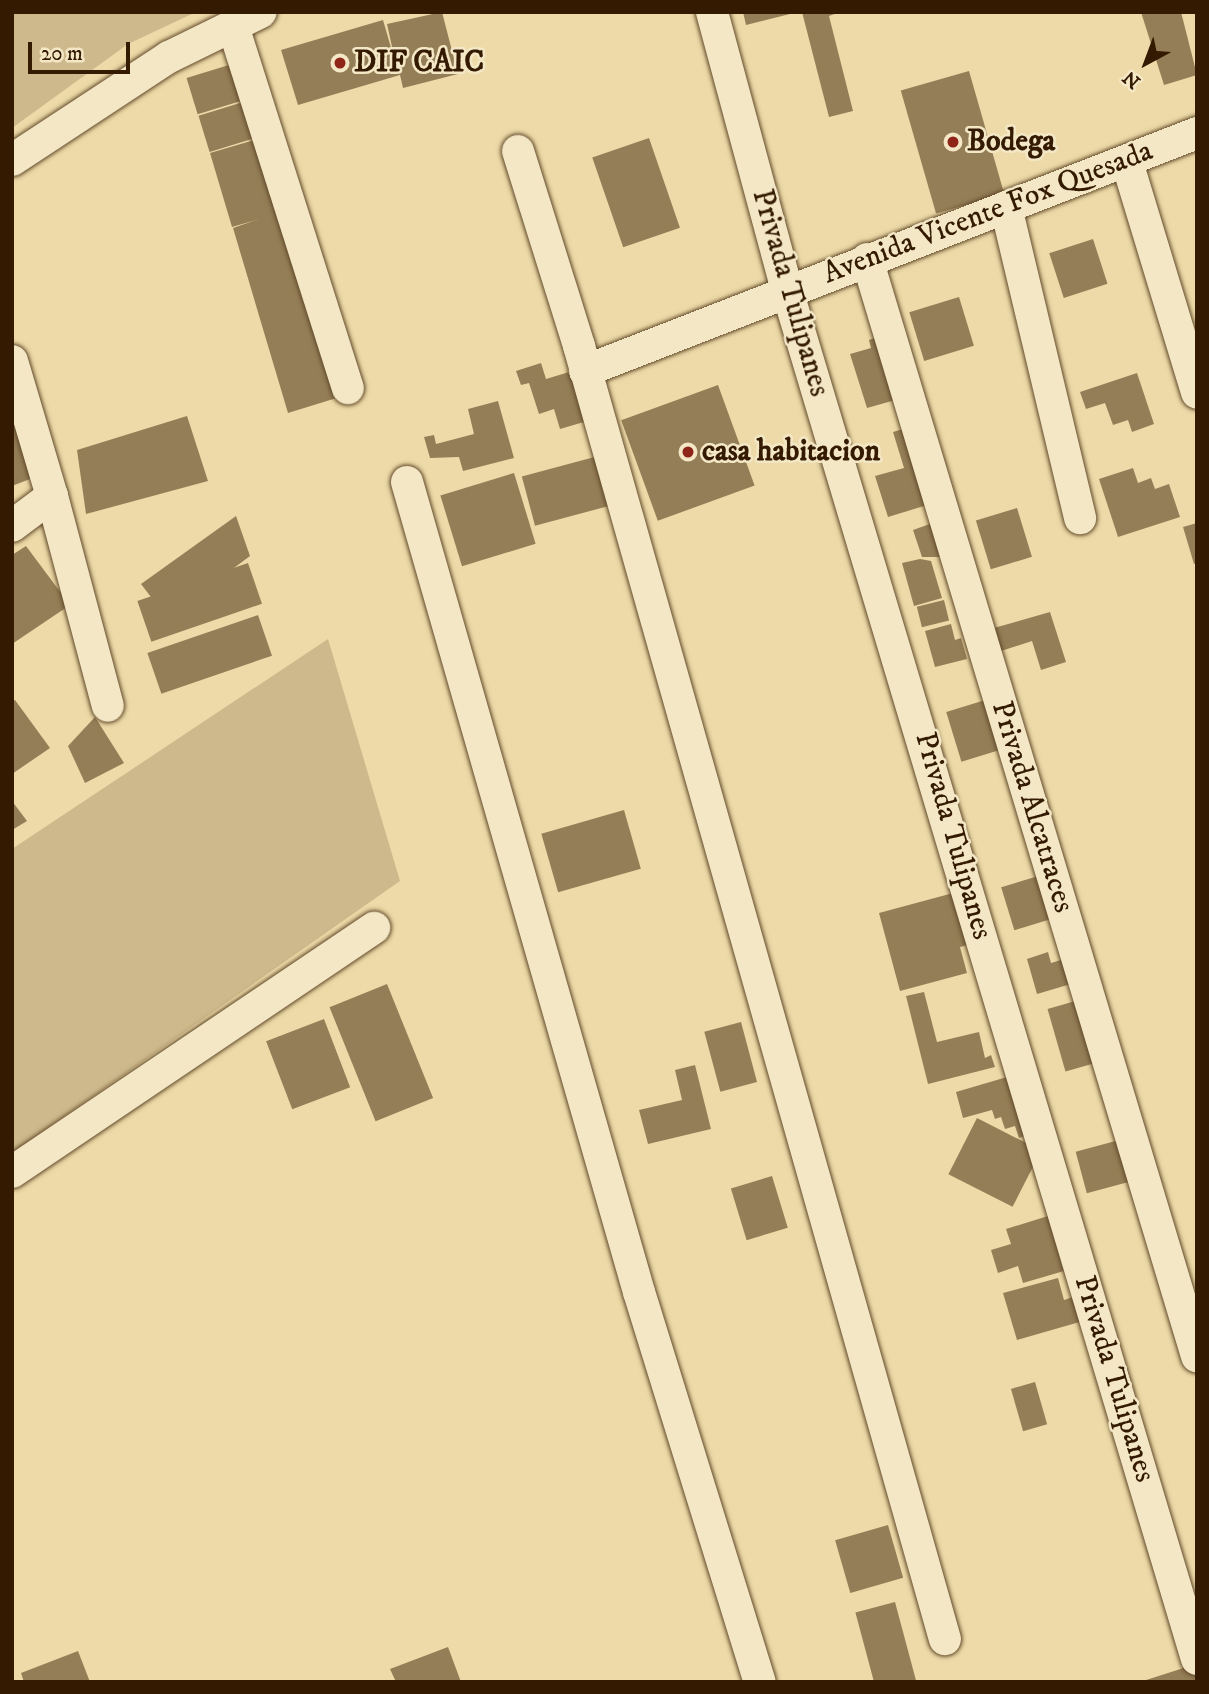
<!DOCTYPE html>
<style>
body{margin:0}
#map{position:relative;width:1209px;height:1694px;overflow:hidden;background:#eddaa8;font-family:"IM FELL DW Pica",serif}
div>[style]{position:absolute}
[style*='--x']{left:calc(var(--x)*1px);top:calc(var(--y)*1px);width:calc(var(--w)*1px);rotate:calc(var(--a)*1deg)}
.green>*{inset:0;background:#cdb98b}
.building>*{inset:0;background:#947e57;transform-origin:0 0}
.roads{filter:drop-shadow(0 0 2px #624a2a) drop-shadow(0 0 2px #624a2a)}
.minor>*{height:32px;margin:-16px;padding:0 16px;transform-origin:16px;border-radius:16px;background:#f3e7c6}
.dots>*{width:19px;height:19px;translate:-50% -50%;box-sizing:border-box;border:4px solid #f3e7c6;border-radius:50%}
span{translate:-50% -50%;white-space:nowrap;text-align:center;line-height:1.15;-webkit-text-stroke:5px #f3e7c6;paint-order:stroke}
.poi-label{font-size:30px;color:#331a00;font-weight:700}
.left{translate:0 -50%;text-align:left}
.street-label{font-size:30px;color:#331a00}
.frame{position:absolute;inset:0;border:14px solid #331a00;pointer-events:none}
.north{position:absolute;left:1111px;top:28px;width:70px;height:70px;-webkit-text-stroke:5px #f3e7c6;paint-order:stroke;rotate:221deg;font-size:19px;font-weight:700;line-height:28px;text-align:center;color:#331a00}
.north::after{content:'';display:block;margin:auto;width:24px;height:32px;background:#331a00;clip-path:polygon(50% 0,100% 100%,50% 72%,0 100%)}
.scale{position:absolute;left:28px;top:42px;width:102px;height:32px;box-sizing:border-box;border:4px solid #331a00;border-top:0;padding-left:9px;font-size:21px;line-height:24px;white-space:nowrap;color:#331a00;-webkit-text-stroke:5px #f3e7c6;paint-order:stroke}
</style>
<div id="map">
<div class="green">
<div style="clip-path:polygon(12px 12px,196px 12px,128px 44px,12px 128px)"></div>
<div style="clip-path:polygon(328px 639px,400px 881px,12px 1153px,12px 849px)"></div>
</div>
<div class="building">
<div style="clip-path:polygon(442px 12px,458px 74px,403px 88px,400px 75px,298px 105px,281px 50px,383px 20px,396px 65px,387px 24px)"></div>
<div style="clip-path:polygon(743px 12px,794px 12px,794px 13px,746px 25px)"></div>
<div style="clip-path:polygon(802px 12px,840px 12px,829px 16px,853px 111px,829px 117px)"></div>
<div style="clip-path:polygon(1141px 12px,1181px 12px,1197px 75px,1164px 85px)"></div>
<div style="left:242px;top:61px;width:38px;height:58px;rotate:73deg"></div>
<div style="left:969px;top:71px;width:128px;height:71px;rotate:74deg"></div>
<div style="left:253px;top:99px;width:38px;height:57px;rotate:73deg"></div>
<div style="clip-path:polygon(265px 137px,343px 396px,288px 413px,233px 228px,259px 219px,232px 227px,210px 153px)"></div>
<div style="left:649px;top:138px;width:95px;height:60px;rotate:71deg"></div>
<div style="left:1093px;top:239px;width:47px;height:46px;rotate:72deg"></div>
<div style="left:959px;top:297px;width:51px;height:52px;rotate:73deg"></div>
<div style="clip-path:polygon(887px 334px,906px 397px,867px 408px,850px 354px,871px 348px,869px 340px)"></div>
<div style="clip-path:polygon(541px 363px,546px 379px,579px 369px,594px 419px,560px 429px,554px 409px,539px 414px,529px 383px,521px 385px,516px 371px)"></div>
<div style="clip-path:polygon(1137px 373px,1154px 424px,1132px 432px,1128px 420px,1113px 425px,1105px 403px,1086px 409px,1080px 392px)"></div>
<div style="left:718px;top:385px;width:107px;height:103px;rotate:70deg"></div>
<div style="clip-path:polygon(498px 401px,514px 458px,463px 471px,459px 457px,430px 458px,424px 437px,434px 435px,436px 444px,474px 434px,468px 409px)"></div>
<div style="clip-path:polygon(12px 402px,35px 477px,12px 486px)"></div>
<div style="clip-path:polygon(187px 416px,208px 481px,86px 514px,77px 450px)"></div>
<div style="clip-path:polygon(913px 426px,937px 502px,888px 517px,875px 476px,904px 468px,893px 432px)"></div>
<div style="left:602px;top:455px;width:51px;height:83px;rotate:75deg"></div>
<div style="clip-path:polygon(1133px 468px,1138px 483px,1151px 478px,1155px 489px,1169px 484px,1180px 517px,1118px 537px,1099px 479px)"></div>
<div style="left:514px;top:473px;width:74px;height:77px;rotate:73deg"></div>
<div style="left:1017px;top:508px;width:51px;height:43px;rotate:73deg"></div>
<div style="clip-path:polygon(236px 516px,250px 556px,167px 618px,141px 584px)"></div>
<div style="clip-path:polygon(941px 520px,953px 557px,922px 557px,913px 530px)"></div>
<div style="clip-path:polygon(1197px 523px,1197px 563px,1194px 564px,1183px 527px)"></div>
<div style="clip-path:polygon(26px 546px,70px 605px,12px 644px,12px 555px)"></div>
<div style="clip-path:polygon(920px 559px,931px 561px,942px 598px,914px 606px,902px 563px)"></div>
<div style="left:248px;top:563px;width:43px;height:117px;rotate:71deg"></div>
<div style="left:944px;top:600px;width:21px;height:28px;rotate:76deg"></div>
<div style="clip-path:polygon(1050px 612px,1066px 662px,1041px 670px,1032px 641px,1001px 651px,994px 628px)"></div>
<div style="left:258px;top:615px;width:43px;height:117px;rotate:71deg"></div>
<div style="clip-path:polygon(951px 624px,955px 640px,961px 638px,967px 659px,935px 667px,925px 631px)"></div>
<div style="left:995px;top:697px;width:52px;height:51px;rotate:73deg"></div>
<div style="clip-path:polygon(15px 700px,50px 748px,12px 774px,12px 702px)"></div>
<div style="clip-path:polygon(95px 717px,124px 763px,85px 783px,68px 746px)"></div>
<div style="clip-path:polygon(12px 801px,27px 821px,12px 830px)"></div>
<div style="left:624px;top:810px;width:61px;height:86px;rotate:74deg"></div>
<div style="left:1048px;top:873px;width:45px;height:49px;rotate:73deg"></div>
<div style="clip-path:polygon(968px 889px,983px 941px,960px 947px,967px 973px,900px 991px,879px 913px)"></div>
<div style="clip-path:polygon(1048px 952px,1051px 963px,1074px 956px,1081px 981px,1037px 994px,1027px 959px)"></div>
<div style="left:387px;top:984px;width:123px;height:62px;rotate:68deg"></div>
<div style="clip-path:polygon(924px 992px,937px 1042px,979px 1032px,985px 1058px,991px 1055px,995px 1067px,928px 1084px,906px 996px)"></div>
<div style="left:1086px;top:998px;width:65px;height:40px;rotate:74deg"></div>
<div style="left:324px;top:1019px;width:73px;height:62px;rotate:69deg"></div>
<div style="left:741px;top:1022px;width:62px;height:38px;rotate:75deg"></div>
<div style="clip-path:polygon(695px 1065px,711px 1129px,648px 1144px,639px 1110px,682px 1100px,675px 1070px)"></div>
<div style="clip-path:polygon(1007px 1077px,1034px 1133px,1019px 1138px,1015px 1126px,1005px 1129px,1001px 1117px,995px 1119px,992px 1110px,963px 1118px,956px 1092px)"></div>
<div style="left:977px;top:1118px;width:72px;height:63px;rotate:27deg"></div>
<div style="left:1123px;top:1139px;width:43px;height:49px;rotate:75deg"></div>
<div style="left:772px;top:1176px;width:54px;height:43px;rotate:73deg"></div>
<div style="clip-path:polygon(1048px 1216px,1064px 1271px,1023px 1283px,1018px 1266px,998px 1273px,991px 1250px,1011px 1244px,1006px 1229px)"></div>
<div style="clip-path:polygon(1058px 1278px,1064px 1300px,1076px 1296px,1083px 1321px,1017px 1340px,1003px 1293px)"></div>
<div style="left:1035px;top:1382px;width:44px;height:25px;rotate:74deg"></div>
<div style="left:888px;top:1525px;width:55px;height:55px;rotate:74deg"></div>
<div style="left:895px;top:1602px;width:82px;height:41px;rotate:75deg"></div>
<div style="clip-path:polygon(448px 1647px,461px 1682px,396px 1682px,390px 1669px)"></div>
<div style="clip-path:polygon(78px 1651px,90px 1682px,24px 1682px,21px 1673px)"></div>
<div style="clip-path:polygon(1193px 1665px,1197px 1682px,1143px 1682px,1143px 1681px)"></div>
</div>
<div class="roads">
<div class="minor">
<div style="--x:712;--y:12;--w:288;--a:74.9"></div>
<div style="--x:787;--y:290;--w:1429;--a:73.33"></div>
<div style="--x:233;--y:26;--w:380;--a:72.4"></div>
<div style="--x:518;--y:151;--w:204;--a:72.6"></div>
<div style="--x:579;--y:346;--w:1344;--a:74.2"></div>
<div style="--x:12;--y:160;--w:188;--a:-33.3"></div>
<div style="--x:169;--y:57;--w:102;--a:-26.1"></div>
<div style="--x:1127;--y:162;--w:241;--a:73.1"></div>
<div style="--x:1006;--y:207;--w:320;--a:76.6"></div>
<div style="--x:867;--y:259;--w:1146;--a:73.26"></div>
<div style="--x:12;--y:361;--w:141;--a:73.5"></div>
<div style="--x:585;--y:371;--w:657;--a:-21.25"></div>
<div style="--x:407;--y:482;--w:843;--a:74.02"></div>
<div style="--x:639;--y:1292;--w:408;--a:72.8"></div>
<div style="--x:12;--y:526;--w:50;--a:-36.9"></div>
<div style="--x:52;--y:496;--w:217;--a:75.1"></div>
<div style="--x:12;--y:1172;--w:437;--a:-34"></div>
</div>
</div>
<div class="dots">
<div style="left:340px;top:63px;background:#8f2418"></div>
<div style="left:953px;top:142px;background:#8f2418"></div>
<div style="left:688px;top:452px;background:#8f2418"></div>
</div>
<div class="poi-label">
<span class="left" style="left:354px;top:63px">DIF CAIC</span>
<span class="left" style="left:967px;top:142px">Bodega</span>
<span class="left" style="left:702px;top:452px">casa habitacion</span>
</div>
<div class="street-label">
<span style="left:988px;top:213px;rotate:-21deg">Avenida Vicente Fox Quesada</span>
<span style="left:790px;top:293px;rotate:74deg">Privada Tulipanes</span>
<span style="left:1032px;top:807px;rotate:73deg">Privada Alcatraces</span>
<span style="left:953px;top:836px;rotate:74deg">Privada Tulipanes</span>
<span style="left:1114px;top:1379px;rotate:73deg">Privada Tulipanes</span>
</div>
<div class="frame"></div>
<div class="north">N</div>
<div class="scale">20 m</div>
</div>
